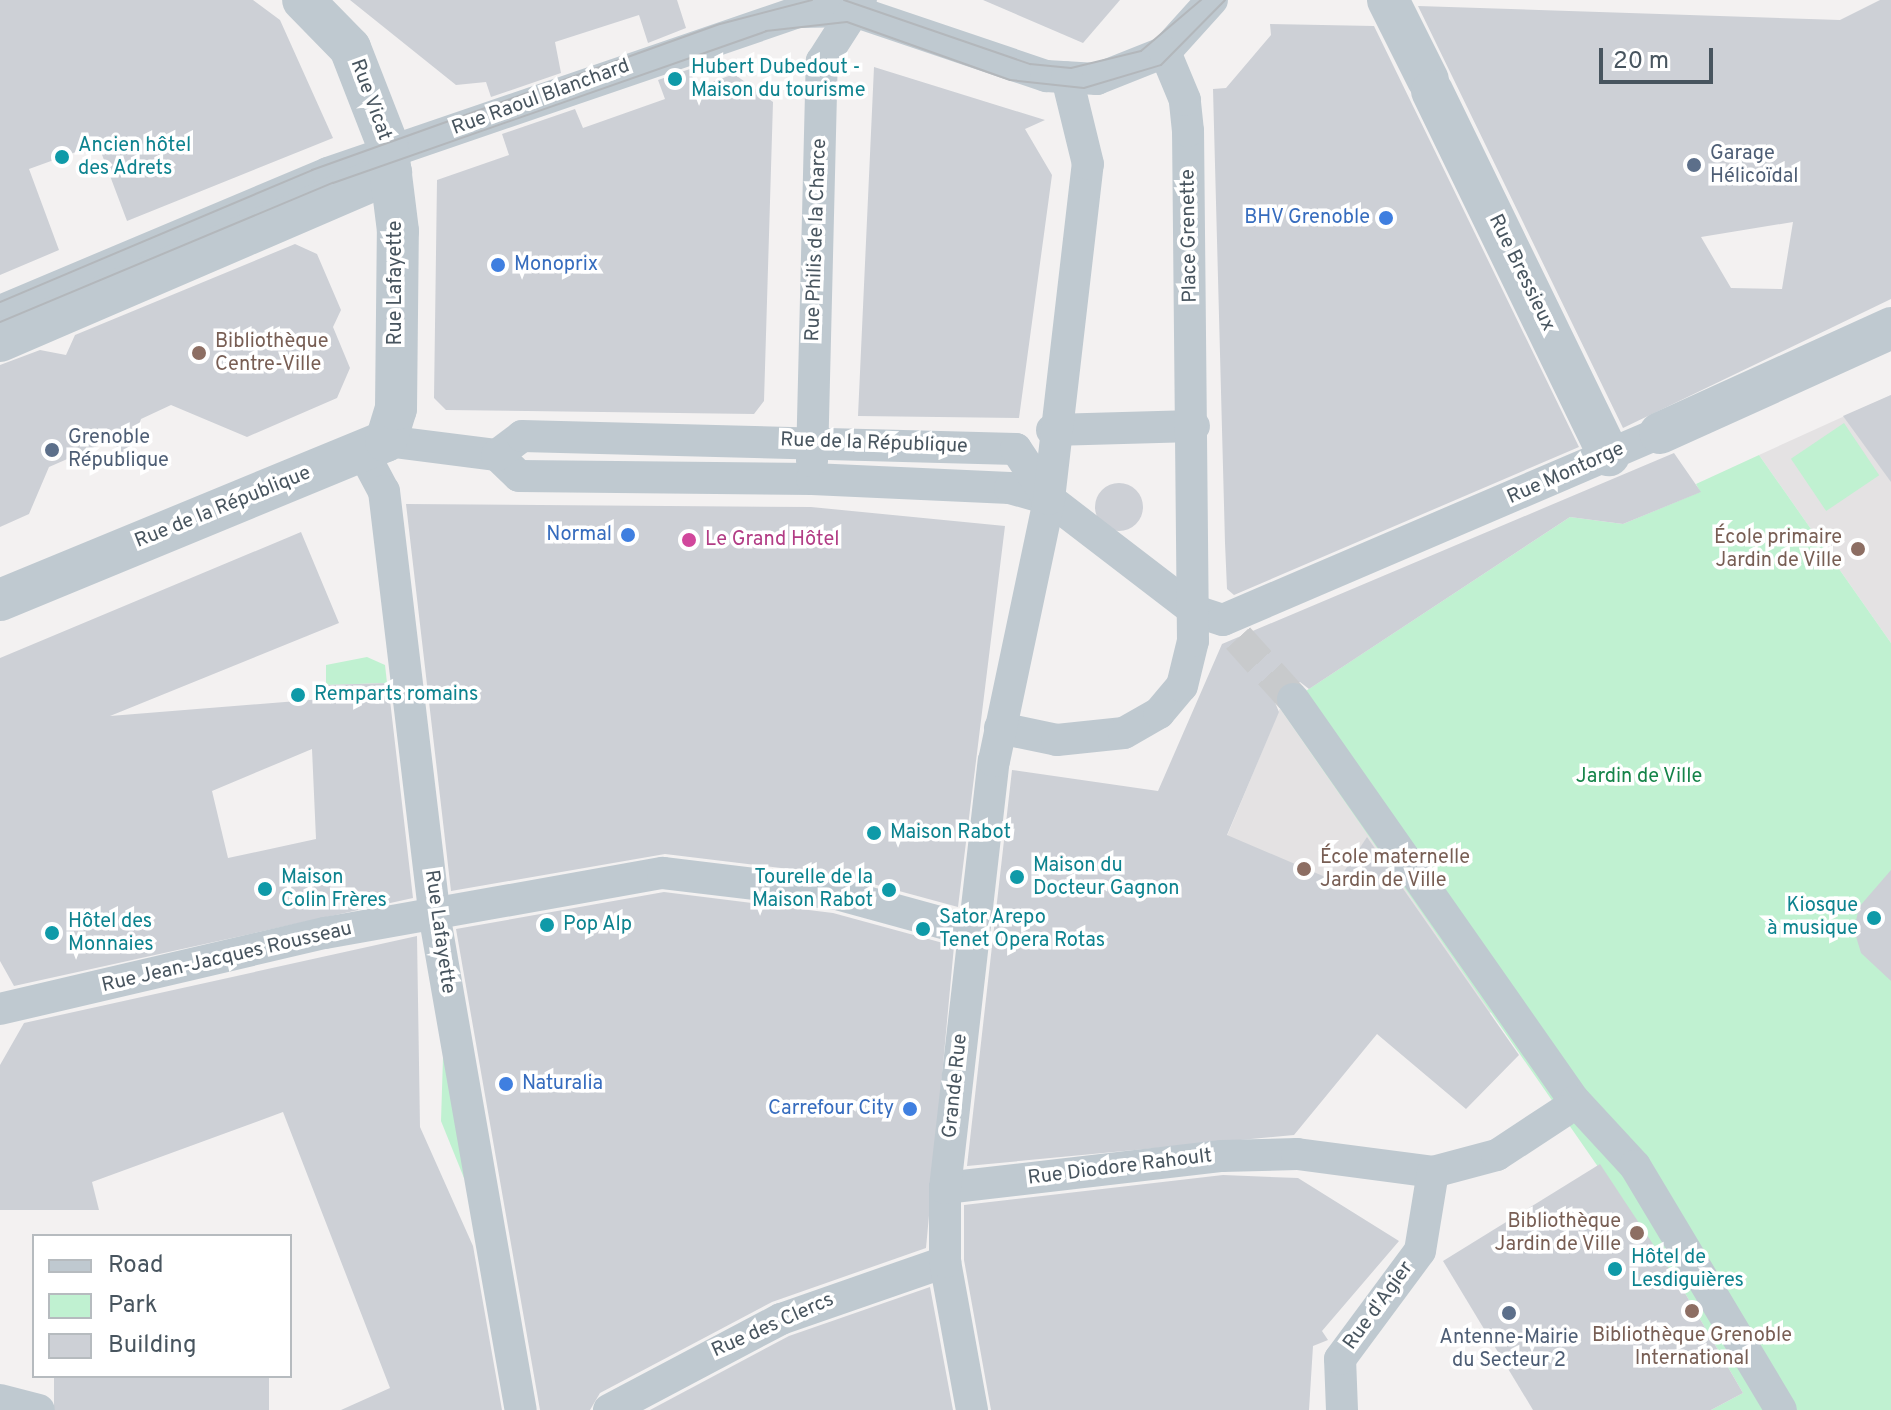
<!DOCTYPE html>
<meta charset="utf-8">
<style>
body{margin:0}
#map{position:relative;width:1891px;height:1410px;overflow:hidden;background:#f3f1f1;font-family:Overpass,sans-serif}
div>[style]{position:absolute}
[style*='--x']{left:calc(var(--x)*1px);top:calc(var(--y)*1px);width:calc(var(--w)*1px);rotate:calc(var(--a)*1deg)}
.education>*{inset:0;background:#e4e2e3}
.green>*{inset:0;background:#c0f1d1;transform-origin:0 0}
.building>*{inset:0;background:#cdd0d6;transform-origin:0 0}
.round{border-radius:50%}
.pedestrian-tunnel>*{height:32px;margin-top:-16px;transform-origin:0;background:repeating-linear-gradient(90deg,#c8cacc 0 32px,transparent 0 48px)}
.pedestrian>*{height:32px;margin:-16px;padding:0 16px;transform-origin:16px;border-radius:16px;background:#bfc9d0}
.minor>*{height:42px;margin:-21px;padding:0 21px;transform-origin:21px;border-radius:21px;background:#bfc9d0}
.tram>*{height:2px;margin:-1px;padding:0 1px;transform-origin:1px;border-radius:1px;background:#b3b7bb}
.dots>*{width:22px;height:22px;translate:-50% -50%;box-sizing:border-box;border:4px solid #fff;border-radius:50%}
span{translate:-50% -50%;white-space:nowrap;text-align:center;line-height:1.15;-webkit-text-stroke:7px #fff;paint-order:stroke}
.culture-label{font-size:20px;color:#0d838f}
.left{translate:0 -50%;text-align:left}
.right{translate:-100% -50%;text-align:right}
.street-label{font-size:20px;color:#48555f}
.service-label{font-size:20px;color:#4e5e75}
.shop-label{font-size:20px;color:#366cbe}
.education-label{font-size:20px;color:#785e54}
.hotel-label{font-size:20px;color:#b23c85}
.park-label{font-size:20px;color:#158449}
.legend{position:absolute;left:32px;top:1234px;width:260px;height:144px;box-sizing:border-box;background:#fff;border:2px solid #b6bbbf;margin:0;padding:10px 14px;list-style:none;font-size:24px;color:#48555f}
.legend li{display:flex;align-items:center;gap:16px;height:40px}
.legend b{width:40px;border:2px solid #b6bbbf}
.scale{position:absolute;left:1599px;top:48px;width:114px;height:36px;box-sizing:border-box;border:4px solid #48555f;border-top:0;padding-left:10px;font-size:24px;line-height:28px;white-space:nowrap;color:#48555f;-webkit-text-stroke:6px #fff;paint-order:stroke}
</style>
<div id="map">
<div class="education">
<div style="clip-path:polygon(1891px 395px,1891px 643px,1759px 455px)"></div>
<div style="clip-path:polygon(1280px 708px,1493px 1010px,1479px 1024px,1215px 865px)"></div>
</div>
<div class="green">
<div style="left:1844px;top:423px;width:63px;height:64px;rotate:56deg"></div>
<div style="clip-path:polygon(1759px 455px,1891px 643px,1891px 1410px,1711px 1410px,1743px 1393px,1682px 1288px,1280px 708px,1570px 517px,1623px 524px,1700px 492px,1696px 484px)"></div>
<div style="clip-path:polygon(367px 657px,385px 665px,387px 683px,326px 685px,326px 665px)"></div>
<div style="clip-path:polygon(444px 1025px,473px 1180px,464px 1178px,441px 1121px)"></div>
</div>
<div class="building">
<div style="clip-path:polygon(0 0,253px 0,280px 20px,333px 138px,127px 221px,98px 144px,29px 169px,59px 250px,0 275px)"></div>
<div style="clip-path:polygon(350px 0,677px 0,686px 28px,648px 43px,639px 15px,555px 42px,561px 73px,491px 97px,486px 82px,456px 85px)"></div>
<div style="clip-path:polygon(983px 0,1120px 0,1083px 43px)"></div>
<div style="clip-path:polygon(evenodd,1880px 0,1891px 0,1891px 299px,1623px 428px,1418px 6px,1840px 20px,1880px 0,1793px 222px,1782px 289px,1731px 288px,1701px 237px,1793px 222px)"></div>
<div style="clip-path:polygon(1270px 24px,1374px 26px,1579px 447px,1234px 595px,1227px 589px,1225px 543px,1213px 89px,1226px 88px,1271px 35px)"></div>
<div style="clip-path:polygon(874px 67px,1045px 120px,1025px 129px,1052px 175px,1019px 418px,858px 416px)"></div>
<div style="clip-path:polygon(690px 69px,696px 88px,734px 74px,773px 102px,764px 401px,754px 414px,446px 410px,434px 398px,437px 180px,509px 155px,502px 134px,575px 109px,583px 128px,665px 99px,658px 80px)"></div>
<div style="clip-path:polygon(295px 244px,317px 254px,341px 310px,333px 327px,350px 368px,337px 398px,247px 437px,171px 405px,141px 419px,125px 465px,113px 439px,49px 467px,29px 514px,0 527px,0 365px,40px 350px,66px 355px,75px 335px)"></div>
<div style="clip-path:polygon(1891px 395px,1891px 482px,1843px 416px)"></div>
<div style="clip-path:polygon(1674px 453px,1701px 492px,1623px 524px,1570px 517px,1309px 689px,1300px 682px,1282px 684px,1274px 700px,1279px 712px,1227px 835px,1337px 882px,1367px 837px,1519px 1055px,1466px 1109px,1377px 1034px,1294px 1135px,967px 1166px,1012px 770px,1158px 791px,1222px 644px)"></div>
<div class="round" style="left:1095px;top:483px;width:48px;height:48px"></div>
<div style="clip-path:polygon(406px 504px,811px 507px,1005px 526px,958px 907px,840px 875px,665px 854px,451px 891px)"></div>
<div style="clip-path:polygon(evenodd,301px 532px,339px 623px,110px 716px,322px 699px,326px 685px,388px 683px,413px 898px,14px 986px,0 961px,0 658px,301px 532px,312px 749px,316px 839px,228px 858px,212px 791px,312px 749px)"></div>
<div style="clip-path:polygon(1891px 870px,1891px 981px,1861px 953px,1854px 930px,1859px 907px)"></div>
<div style="clip-path:polygon(664px 892px,833px 913px,954px 946px,926px 1248px,772px 1302px,600px 1393px,590px 1410px,540px 1410px,456px 929px)"></div>
<div style="clip-path:polygon(417px 936px,420px 1127px,473px 1246px,502px 1410px,341px 1410px,390px 1388px,283px 1112px,92px 1182px,99px 1210px,0 1210px,0 1065px,24px 1023px)"></div>
<div style="clip-path:polygon(1600px 1164px,1682px 1288px,1743px 1393px,1711px 1410px,1533px 1410px,1443px 1261px)"></div>
<div style="clip-path:polygon(1223px 1175px,1298px 1178px,1399px 1241px,1322px 1331px,1328px 1340px,1313px 1346px,1309px 1410px,991px 1410px,964px 1260px,964px 1205px)"></div>
<div style="clip-path:polygon(930px 1287px,953px 1410px,650px 1410px,789px 1336px)"></div>
<div style="left:54px;top:1376px;width:215px;height:38px"></div>
</div>
<div class="pedestrian-tunnel">
<div style="--x:1238;--y:638;--w:82;--a:48"></div>
</div>
<div class="pedestrian">
<div style="--x:0;--y:311;--w:356;--a:-22.8"></div>
<div style="--x:328;--y:173;--w:498;--a:-18.9"></div>
<div style="--x:799;--y:12;--w:55;--a:-1"></div>
<div style="--x:854;--y:11;--w:203;--a:18.7"></div>
<div style="--x:1046;--y:76;--w:51;--a:3.4"></div>
<div style="--x:1097;--y:79;--w:73;--a:-21.7"></div>
<div style="--x:1165;--y:52;--w:70;--a:-47.9"></div>
<div style="--x:1052;--y:430;--w:142;--a:-1.6"></div>
<div style="--x:386;--y:441;--w:112;--a:7.2"></div>
<div style="--x:497;--y:455;--w:30;--a:44"></div>
<div style="--x:519;--y:476;--w:293;--a:0.6"></div>
<div style="--x:812;--y:479;--w:198;--a:2.6"></div>
<div style="--x:1010;--y:488;--w:41;--a:15.8"></div>
<div style="--x:497;--y:455;--w:31;--a:-37"></div>
<div style="--x:522;--y:436;--w:494;--a:1.5"></div>
<div style="--x:1016;--y:449;--w:60;--a:56.6"></div>
<div style="--x:1049;--y:499;--w:184;--a:37.5"></div>
<div style="--x:1195;--y:611;--w:29;--a:18"></div>
<div style="--x:1223;--y:620;--w:475;--a:-23.2"></div>
<div style="--x:365;--y:456;--w:40;--a:62"></div>
<div style="--x:384;--y:491;--w:431;--a:83.2"></div>
<div style="--x:435;--y:919;--w:498;--a:80.1"></div>
<div style="--x:812;--y:461;--w:400;--a:-88.6"></div>
<div style="--x:822;--y:61;--w:72;--a:-57.4"></div>
<div style="--x:1293;--y:699;--w:491;--a:55"></div>
<div style="--x:1575;--y:1101;--w:88;--a:47.3"></div>
<div style="--x:1635;--y:1166;--w:284;--a:59.1"></div>
<div style="--x:1000;--y:728;--w:58;--a:11.9"></div>
<div style="--x:1057;--y:740;--w:67;--a:-6"></div>
<div style="--x:1124;--y:733;--w:40;--a:-29.7"></div>
<div style="--x:1159;--y:713;--w:35;--a:-50"></div>
<div style="--x:1182;--y:686;--w:46;--a:-76.3"></div>
<div style="--x:1193;--y:641;--w:510;--a:-90.56"></div>
<div style="--x:1188;--y:131;--w:31;--a:-96"></div>
<div style="--x:1185;--y:100;--w:52;--a:-112.6"></div>
<div style="--x:0;--y:1009;--w:334;--a:-13.2"></div>
<div style="--x:325;--y:933;--w:343;--a:-10.1"></div>
<div style="--x:663;--y:873;--w:175;--a:6.9"></div>
<div style="--x:837;--y:894;--w:140;--a:15.3"></div>
<div style="--x:945;--y:1188;--w:279;--a:-6.6"></div>
<div style="--x:1222;--y:1156;--w:75;--a:-1.5"></div>
<div style="--x:1297;--y:1154;--w:137;--a:7.5"></div>
<div style="--x:1433;--y:1172;--w:66;--a:-14.9"></div>
<div style="--x:1497;--y:1155;--w:80;--a:-33.3"></div>
<div style="--x:0;--y:1400;--w:40;--a:14.4"></div>
<div style="--x:609;--y:1410;--w:195;--a:-27.9"></div>
<div style="--x:781;--y:1319;--w:174;--a:-19.2"></div>
<div style="--x:972;--y:1410;--w:150;--a:-100.3"></div>
<div style="--x:945;--y:1262;--w:74;--a:-90"></div>
<div style="--x:945;--y:1188;--w:430;--a:-83.5"></div>
<div style="--x:994;--y:761;--w:268;--a:-78.1"></div>
<div style="--x:1049;--y:499;--w:337;--a:-83.4"></div>
<div style="--x:1088;--y:164;--w:89;--a:-103.7"></div>
<div style="--x:1342;--y:1410;--w:51;--a:-92.2"></div>
<div style="--x:1340;--y:1359;--w:134;--a:-53.5"></div>
<div style="--x:1420;--y:1251;--w:80;--a:-80.7"></div>
</div>
<div class="minor">
<div style="--x:1388;--y:0;--w:89;--a:63.4"></div>
<div style="--x:1432;--y:91;--w:405;--a:64.1"></div>
<div style="--x:0;--y:341;--w:426;--a:-23.3"></div>
<div style="--x:1660;--y:433;--w:254;--a:-24.4"></div>
<div style="--x:0;--y:600;--w:417;--a:-22.4"></div>
<div style="--x:386;--y:441;--w:34;--a:-73"></div>
<div style="--x:396;--y:409;--w:178;--a:-89.4"></div>
<div style="--x:398;--y:231;--w:89;--a:-97.1"></div>
<div style="--x:387;--y:143;--w:102;--a:-111.3"></div>
<div style="--x:350;--y:48;--w:67;--a:-134.4"></div>
</div>
<div class="tram">
<div style="--x:844;--y:0;--w:197;--a:19"></div>
<div style="--x:1030;--y:64;--w:41;--a:5.6"></div>
<div style="--x:1071;--y:68;--w:72;--a:-13.7"></div>
<div style="--x:1141;--y:51;--w:79;--a:-40.4"></div>
<div style="--x:0;--y:302;--w:339;--a:-22.9"></div>
<div style="--x:312;--y:170;--w:433;--a:-19.7"></div>
<div style="--x:720;--y:24;--w:95;--a:-14.6"></div>
<div style="--x:0;--y:322;--w:361;--a:-22.7"></div>
<div style="--x:333;--y:183;--w:459;--a:-19.3"></div>
<div style="--x:766;--y:31;--w:81;--a:-6.3"></div>
<div style="--x:847;--y:22;--w:173;--a:19.6"></div>
<div style="--x:1010;--y:80;--w:74;--a:6.2"></div>
<div style="--x:1084;--y:88;--w:80;--a:-16.6"></div>
<div style="--x:1161;--y:65;--w:91;--a:-45.4"></div>
</div>
<div class="dots">
<div style="left:675px;top:79px;background:#0f9aa8"></div>
<div style="left:62px;top:157px;background:#0f9aa8"></div>
<div style="left:1694px;top:165px;background:#5c6f8a"></div>
<div style="left:1386px;top:218px;background:#3f7fe0"></div>
<div style="left:498px;top:265px;background:#3f7fe0"></div>
<div style="left:199px;top:353px;background:#8d6e63"></div>
<div style="left:52px;top:450px;background:#5c6f8a"></div>
<div style="left:628px;top:535px;background:#3f7fe0"></div>
<div style="left:689px;top:540px;background:#d1479c"></div>
<div style="left:1858px;top:549px;background:#8d6e63"></div>
<div style="left:298px;top:695px;background:#0f9aa8"></div>
<div style="left:874px;top:833px;background:#0f9aa8"></div>
<div style="left:1304px;top:869px;background:#8d6e63"></div>
<div style="left:1017px;top:877px;background:#0f9aa8"></div>
<div style="left:265px;top:889px;background:#0f9aa8"></div>
<div style="left:889px;top:890px;background:#0f9aa8"></div>
<div style="left:1874px;top:918px;background:#0f9aa8"></div>
<div style="left:547px;top:925px;background:#0f9aa8"></div>
<div style="left:923px;top:929px;background:#0f9aa8"></div>
<div style="left:52px;top:933px;background:#0f9aa8"></div>
<div style="left:506px;top:1084px;background:#3f7fe0"></div>
<div style="left:910px;top:1109px;background:#3f7fe0"></div>
<div style="left:1637px;top:1233px;background:#8d6e63"></div>
<div style="left:1615px;top:1269px;background:#0f9aa8"></div>
<div style="left:1692px;top:1311px;background:#8d6e63"></div>
<div style="left:1509px;top:1313px;background:#5c6f8a"></div>
</div>
<div class="culture-label">
<span class="left" style="left:691px;top:80px">Hubert Dubedout -<br>Maison du tourisme</span>
<span class="left" style="left:78px;top:158px">Ancien hôtel<br>des Adrets</span>
<span class="left" style="left:314px;top:695px">Remparts romains</span>
<span class="left" style="left:890px;top:833px">Maison Rabot</span>
<span class="left" style="left:1033px;top:878px">Maison du<br>Docteur Gagnon</span>
<span class="left" style="left:281px;top:890px">Maison<br>Colin Frères</span>
<span class="right" style="left:873px;top:890px">Tourelle de la<br>Maison Rabot</span>
<span class="right" style="left:1858px;top:918px">Kiosque<br>à musique</span>
<span class="left" style="left:939px;top:930px">Sator Arepo<br>Tenet Opera Rotas</span>
<span class="left" style="left:68px;top:934px">Hôtel des<br>Monnaies</span>
<span class="left" style="left:563px;top:925px">Pop Alp</span>
<span class="left" style="left:1631px;top:1270px">Hôtel de<br>Lesdiguières</span>
</div>
<div class="street-label">
<span style="left:541px;top:98px;rotate:-20deg">Rue Raoul Blanchard</span>
<span style="left:370px;top:100px;rotate:70deg">Rue Vicat</span>
<span style="left:1190px;top:236px;rotate:-91deg">Place Grenette</span>
<span style="left:817px;top:240px;rotate:-88deg">Rue Philis de la Charce</span>
<span style="left:1521px;top:273px;rotate:64deg">Rue Bressieux</span>
<span style="left:396px;top:283px;rotate:-90deg">Rue Lafayette</span>
<span style="left:874px;top:444px;rotate:2deg">Rue de la République</span>
<span style="left:1566px;top:474px;rotate:-24deg">Rue Montorge</span>
<span style="left:223px;top:508px;rotate:-22deg">Rue de la République</span>
<span style="left:439px;top:932px;rotate:82deg">Rue Lafayette</span>
<span style="left:227px;top:958px;rotate:-13deg">Rue Jean-Jacques Rousseau</span>
<span style="left:956px;top:1086px;rotate:-84deg">Grande Rue</span>
<span style="left:1120px;top:1168px;rotate:-7deg">Rue Diodore Rahoult</span>
<span style="left:1379px;top:1306px;rotate:-54deg">Rue d'Agier</span>
<span style="left:773px;top:1326px;rotate:-24deg">Rue des Clercs</span>
</div>
<div class="service-label">
<span class="left" style="left:1710px;top:166px">Garage<br>Hélicoïdal</span>
<span class="left" style="left:68px;top:450px">Grenoble<br>République</span>
<span style="left:1509px;top:1350px">Antenne-Mairie<br>du Secteur 2</span>
</div>
<div class="shop-label">
<span class="right" style="left:1370px;top:218px">BHV Grenoble</span>
<span class="left" style="left:514px;top:265px">Monoprix</span>
<span class="right" style="left:612px;top:535px">Normal</span>
<span class="left" style="left:522px;top:1084px">Naturalia</span>
<span class="right" style="left:894px;top:1109px">Carrefour City</span>
</div>
<div class="education-label">
<span class="left" style="left:215px;top:354px">Bibliothèque<br>Centre-Ville</span>
<span class="right" style="left:1842px;top:550px">École primaire<br>Jardin de Ville</span>
<span class="left" style="left:1320px;top:870px">École maternelle<br>Jardin de Ville</span>
<span class="right" style="left:1621px;top:1234px">Bibliothèque<br>Jardin de Ville</span>
<span style="left:1692px;top:1348px">Bibliothèque Grenoble<br>International</span>
</div>
<div class="hotel-label">
<span class="left" style="left:705px;top:540px">Le Grand Hôtel</span>
</div>
<div class="park-label">
<span style="left:1639px;top:777px">Jardin de Ville</span>
</div>
<ul class="legend">
<li><b style="height:10px;background:#bfc9d0"></b>Road</li>
<li><b style="height:22px;background:#c0f1d1"></b>Park</li>
<li><b style="height:22px;background:#cdd0d6"></b>Building</li>
</ul>
<div class="scale">20 m</div>
</div>
